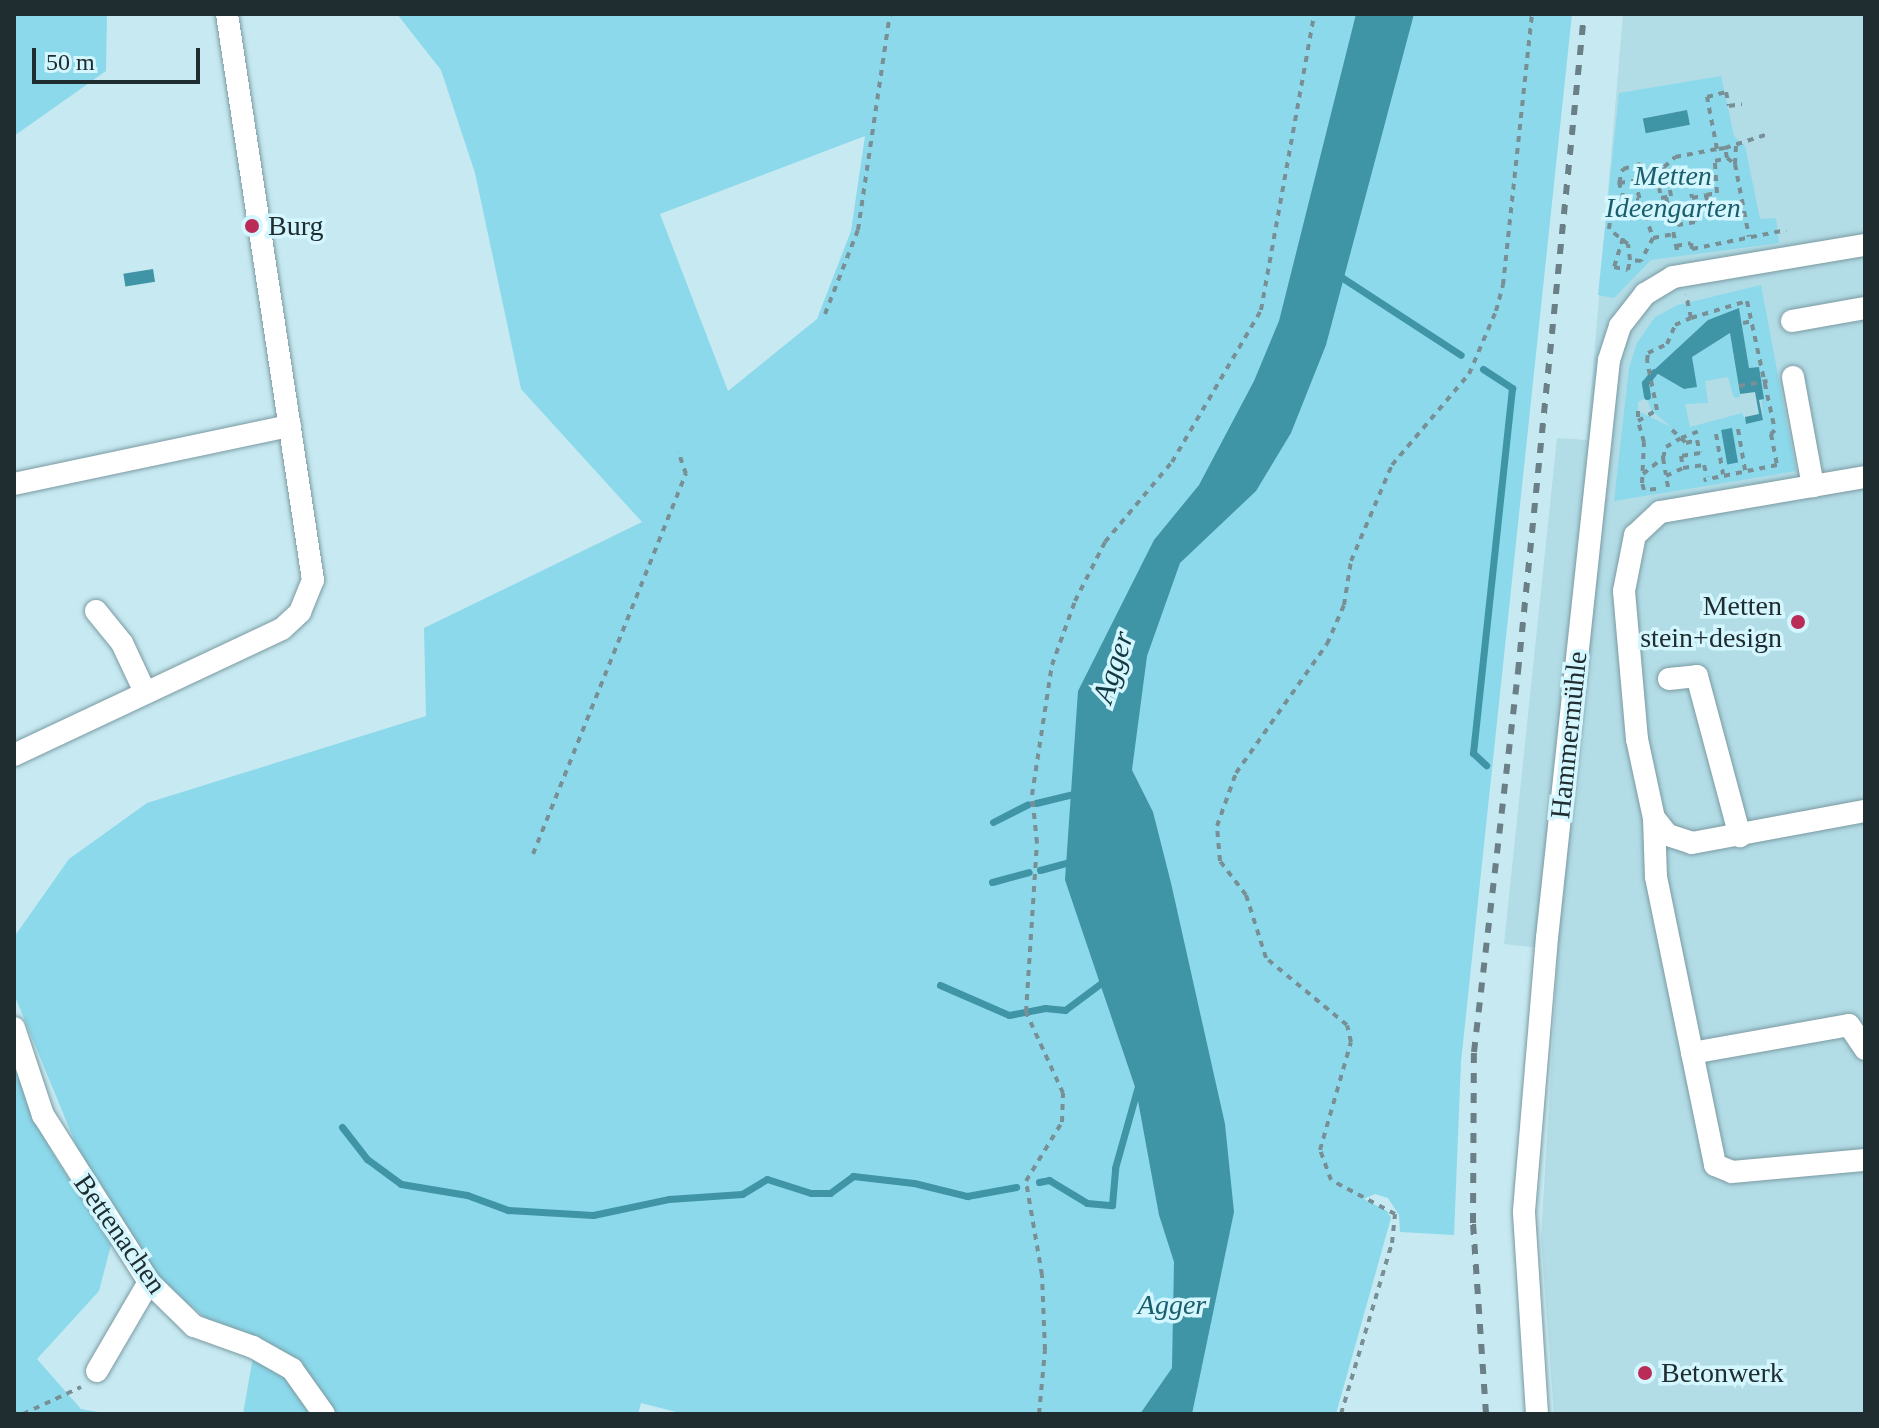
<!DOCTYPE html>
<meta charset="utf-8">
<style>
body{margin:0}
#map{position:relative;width:1879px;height:1428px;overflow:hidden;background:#c7e9f1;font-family:Georgia,serif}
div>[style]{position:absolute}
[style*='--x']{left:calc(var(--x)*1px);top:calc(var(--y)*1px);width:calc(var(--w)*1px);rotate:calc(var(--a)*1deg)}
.built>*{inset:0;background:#b2dce6}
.green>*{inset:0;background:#8cd9eb}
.water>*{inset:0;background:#3f94a6;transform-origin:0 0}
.stream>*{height:7px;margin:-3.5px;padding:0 3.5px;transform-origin:3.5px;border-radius:3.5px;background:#3f94a6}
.path>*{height:4px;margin-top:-2px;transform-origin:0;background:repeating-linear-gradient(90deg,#789095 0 6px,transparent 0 12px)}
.roads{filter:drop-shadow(0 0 2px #7b9aa2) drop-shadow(0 0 2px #7b9aa2)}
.minor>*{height:22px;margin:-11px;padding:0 11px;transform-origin:11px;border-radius:11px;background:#fff}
.rail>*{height:6px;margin-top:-3px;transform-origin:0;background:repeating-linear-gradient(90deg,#6a8086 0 10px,transparent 0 20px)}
.dots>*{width:22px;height:22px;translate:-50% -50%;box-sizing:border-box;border:4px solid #d4f6fe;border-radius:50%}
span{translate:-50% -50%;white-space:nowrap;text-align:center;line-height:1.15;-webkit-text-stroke:7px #d4f6fe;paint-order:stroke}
.park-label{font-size:28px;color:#1a5e6c;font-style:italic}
.poi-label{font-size:28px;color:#202d30}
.left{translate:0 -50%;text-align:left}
.right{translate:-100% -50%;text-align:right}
.street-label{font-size:28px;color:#202d30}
.water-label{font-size:30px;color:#123942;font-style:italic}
.frame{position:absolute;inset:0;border:16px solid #202d30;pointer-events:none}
.scale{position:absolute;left:32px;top:48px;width:168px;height:36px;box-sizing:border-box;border:4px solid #202d30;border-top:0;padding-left:10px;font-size:24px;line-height:28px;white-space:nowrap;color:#202d30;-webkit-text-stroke:6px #d4f6fe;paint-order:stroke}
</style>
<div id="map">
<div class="built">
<div style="clip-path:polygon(1623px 14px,1865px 14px,1865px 1414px,1554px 1414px,1541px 1239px,1558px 950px,1504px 944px,1557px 438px,1587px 440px)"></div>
</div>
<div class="green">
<div style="clip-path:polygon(14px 14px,107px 14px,106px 71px,14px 136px)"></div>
<div style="clip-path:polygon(evenodd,397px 14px,1572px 14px,1461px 1062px,1454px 1235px,1400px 1232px,1399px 1215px,1388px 1198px,1375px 1194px,1364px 1199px,1387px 1211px,1391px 1218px,1336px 1414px,684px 1414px,641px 1403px,638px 1414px,243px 1414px,253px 1357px,157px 1278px,77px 1147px,14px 994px,14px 937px,69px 859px,147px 803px,426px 716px,424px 628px,642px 522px,521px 389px,475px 173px,441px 70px,397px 14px,865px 136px,851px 231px,817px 319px,728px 391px,660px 214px,865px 136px,397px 14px,1106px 1001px,1171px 1132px,1162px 1218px,1136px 1090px,1106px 1001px)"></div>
<div style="clip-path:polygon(evenodd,1721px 76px,1734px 136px,1745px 146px,1760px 219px,1776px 218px,1779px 243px,1651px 260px,1614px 298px,1598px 295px,1619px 93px,1721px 76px,1687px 110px,1689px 125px,1646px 132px,1644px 118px,1687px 110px)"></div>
<div style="clip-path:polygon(evenodd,1761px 285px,1796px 471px,1614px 501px,1629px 368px,1637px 343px,1655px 317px,1678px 305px,1761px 285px,1739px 309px,1749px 368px,1759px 367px,1763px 420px,1747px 424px,1742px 413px,1690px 427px,1685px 404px,1708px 403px,1705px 381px,1728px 377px,1734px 398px,1740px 397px,1730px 333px,1691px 357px,1697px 387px,1684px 389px,1653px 371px,1708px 320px,1739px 309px,1761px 285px,1646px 398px,1652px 411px,1671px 427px,1638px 411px,1638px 402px,1646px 398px)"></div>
<div style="clip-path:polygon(14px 1066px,52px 1152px,111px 1245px,99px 1291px,37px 1359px,81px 1409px,110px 1414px,14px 1414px)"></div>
</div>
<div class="water">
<div style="clip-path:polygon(1356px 14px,1414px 14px,1326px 345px,1291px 433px,1256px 491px,1180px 563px,1147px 656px,1132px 770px,1153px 812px,1171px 883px,1225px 1124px,1234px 1212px,1192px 1414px,1140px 1414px,1172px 1368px,1174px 1262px,1159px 1215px,1136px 1090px,1065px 880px,1078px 691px,1154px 540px,1199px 485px,1254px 381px,1279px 321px)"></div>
<div style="left:1687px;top:110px;width:15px;height:45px;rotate:79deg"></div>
<div style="left:153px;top:269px;width:13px;height:30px;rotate:81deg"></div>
<div style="clip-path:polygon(1739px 308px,1749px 368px,1759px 367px,1764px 399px,1759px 400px,1763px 420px,1746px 424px,1745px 417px,1759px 414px,1755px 392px,1740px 394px,1730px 333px,1692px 357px,1697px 387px,1684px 389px,1653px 371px,1708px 320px)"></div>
<div style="left:1732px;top:428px;width:35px;height:11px;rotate:80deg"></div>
</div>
<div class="stream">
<div style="--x:1335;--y:273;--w:150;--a:33.1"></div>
<div style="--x:1483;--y:369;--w:35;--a:33"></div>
<div style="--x:1512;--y:388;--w:367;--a:96.1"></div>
<div style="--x:1473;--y:753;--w:18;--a:43"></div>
<div style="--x:1647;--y:396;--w:13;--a:-99"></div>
<div style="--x:1645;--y:383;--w:14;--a:-51"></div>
<div style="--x:1036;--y:803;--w:42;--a:-13.7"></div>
<div style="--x:993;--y:822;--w:39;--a:-27"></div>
<div style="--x:1040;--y:870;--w:34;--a:-15"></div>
<div style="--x:992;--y:882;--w:38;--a:-15"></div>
<div style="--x:940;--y:985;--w:75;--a:23.5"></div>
<div style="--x:1009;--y:1015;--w:37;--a:-11"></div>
<div style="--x:1045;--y:1008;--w:20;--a:6"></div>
<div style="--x:1065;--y:1010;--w:54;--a:-36.7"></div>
<div style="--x:342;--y:1127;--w:41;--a:52"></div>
<div style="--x:367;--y:1159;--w:42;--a:36.3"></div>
<div style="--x:401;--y:1184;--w:67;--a:9.5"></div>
<div style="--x:467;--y:1195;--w:44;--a:20.1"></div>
<div style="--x:508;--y:1210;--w:85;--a:3.4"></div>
<div style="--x:593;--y:1215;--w:78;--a:-11.9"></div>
<div style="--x:669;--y:1199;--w:73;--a:-3.9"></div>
<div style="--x:742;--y:1194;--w:29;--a:-31"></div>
<div style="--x:767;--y:1179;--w:46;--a:17.7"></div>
<div style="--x:811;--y:1193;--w:19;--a:0"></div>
<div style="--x:830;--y:1193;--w:29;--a:-36"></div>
<div style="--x:853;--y:1176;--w:61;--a:6.5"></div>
<div style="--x:914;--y:1183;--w:55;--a:13.8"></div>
<div style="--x:967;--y:1196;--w:50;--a:-10.4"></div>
<div style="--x:1039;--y:1182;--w:10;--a:-11"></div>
<div style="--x:1049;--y:1180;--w:44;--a:31.2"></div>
<div style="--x:1087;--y:1203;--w:25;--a:5"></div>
<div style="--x:1112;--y:1205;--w:37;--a:-85"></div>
<div style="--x:1115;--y:1168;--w:85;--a:-74.3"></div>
</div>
<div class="path">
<div style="--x:1725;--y:148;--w:45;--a:-18"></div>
<div style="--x:1727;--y:158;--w:10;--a:37"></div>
<div style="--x:1735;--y:164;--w:74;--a:79.1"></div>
<div style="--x:1735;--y:164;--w:19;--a:-87"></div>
<div style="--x:1619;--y:183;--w:15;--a:-74"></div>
<div style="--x:1623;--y:169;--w:18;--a:-16"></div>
<div style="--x:1640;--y:164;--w:16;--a:40"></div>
<div style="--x:1652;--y:174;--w:13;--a:77"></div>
<div style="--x:1655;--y:187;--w:34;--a:-8"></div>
<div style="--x:1689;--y:182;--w:16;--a:79"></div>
<div style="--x:1692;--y:198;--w:14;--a:-12"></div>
<div style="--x:1706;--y:195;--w:10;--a:79"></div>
<div style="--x:1708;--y:205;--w:15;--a:169"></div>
<div style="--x:1693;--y:208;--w:14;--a:82"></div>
<div style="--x:1695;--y:222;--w:23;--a:170"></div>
<div style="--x:1667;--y:185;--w:18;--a:-99"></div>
<div style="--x:1664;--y:167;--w:15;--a:-42"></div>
<div style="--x:1675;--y:157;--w:43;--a:-10.8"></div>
<div style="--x:1717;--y:149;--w:53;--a:-100.9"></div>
<div style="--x:1707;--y:97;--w:20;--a:-15"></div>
<div style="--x:1726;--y:92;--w:14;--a:78"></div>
<div style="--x:1729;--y:106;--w:13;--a:-9"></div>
<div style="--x:1659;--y:187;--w:11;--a:80"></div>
<div style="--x:1661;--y:198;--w:10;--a:-11"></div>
<div style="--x:1671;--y:196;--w:11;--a:-100"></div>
<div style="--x:1706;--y:195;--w:11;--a:-10"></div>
<div style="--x:1717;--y:193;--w:32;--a:-94"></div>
<div style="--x:1715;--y:161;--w:12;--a:-14"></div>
<div style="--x:1727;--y:158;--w:10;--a:-101"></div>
<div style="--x:1725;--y:148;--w:7;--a:172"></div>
<div style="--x:1666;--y:197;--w:59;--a:78.3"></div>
<div style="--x:1624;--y:199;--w:15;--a:4"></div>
<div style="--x:1623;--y:238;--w:30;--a:107"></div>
<div style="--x:1614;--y:267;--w:14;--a:12"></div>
<div style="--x:1628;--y:270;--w:10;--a:-79"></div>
<div style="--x:1653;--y:238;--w:26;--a:118"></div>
<div style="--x:1641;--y:261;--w:11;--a:-175"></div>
<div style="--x:1630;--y:260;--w:16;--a:-97"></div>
<div style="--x:1628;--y:244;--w:24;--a:-142"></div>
<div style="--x:1609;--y:229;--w:24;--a:-83"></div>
<div style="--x:1612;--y:205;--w:13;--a:-27"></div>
<div style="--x:1624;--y:199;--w:17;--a:-107"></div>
<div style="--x:1619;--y:183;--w:15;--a:-8"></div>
<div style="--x:1634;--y:181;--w:60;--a:71.6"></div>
<div style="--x:1653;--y:238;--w:20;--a:-11"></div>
<div style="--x:1676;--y:246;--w:15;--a:-11"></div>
<div style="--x:1691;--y:243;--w:6;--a:81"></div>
<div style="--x:1692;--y:249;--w:96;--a:-11.4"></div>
<div style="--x:825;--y:314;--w:90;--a:-68.6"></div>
<div style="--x:858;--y:230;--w:218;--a:-81.6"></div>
<div style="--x:1691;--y:318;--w:59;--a:-16.9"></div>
<div style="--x:1747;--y:301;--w:132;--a:77.8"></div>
<div style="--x:1775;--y:430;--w:6;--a:135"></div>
<div style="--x:1771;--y:434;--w:32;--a:79"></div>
<div style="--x:1777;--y:465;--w:75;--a:168.4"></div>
<div style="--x:1743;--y:323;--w:10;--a:-11"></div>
<div style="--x:1739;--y:386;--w:29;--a:-10"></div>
<div style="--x:1638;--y:411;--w:10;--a:90"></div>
<div style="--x:1738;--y:429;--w:42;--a:80.3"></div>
<div style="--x:1672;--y:430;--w:12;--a:42"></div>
<div style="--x:1681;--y:438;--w:22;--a:-21"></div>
<div style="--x:1716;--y:434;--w:41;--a:80.1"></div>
<div style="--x:1663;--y:458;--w:17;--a:80"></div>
<div style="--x:1643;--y:474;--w:26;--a:-39"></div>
<div style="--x:1663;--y:458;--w:11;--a:-75"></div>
<div style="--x:1666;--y:447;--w:17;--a:-31"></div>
<div style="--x:1681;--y:438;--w:7;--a:45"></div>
<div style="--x:1686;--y:443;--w:11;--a:-15"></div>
<div style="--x:1697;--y:440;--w:13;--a:77"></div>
<div style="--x:1700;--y:453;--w:19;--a:171"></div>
<div style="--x:1681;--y:456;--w:12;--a:81"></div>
<div style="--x:1668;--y:487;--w:11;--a:-100"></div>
<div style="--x:1666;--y:476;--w:19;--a:-25"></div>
<div style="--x:1683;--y:468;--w:21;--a:-8"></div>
<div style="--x:1704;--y:465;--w:12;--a:76"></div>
<div style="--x:1656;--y:489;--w:12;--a:175"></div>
<div style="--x:1644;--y:490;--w:7;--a:-106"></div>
<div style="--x:1642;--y:483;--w:41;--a:-87.2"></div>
<div style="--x:1644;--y:442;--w:22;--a:-106"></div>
<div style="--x:1638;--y:421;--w:22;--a:-30"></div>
<div style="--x:1657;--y:410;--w:50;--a:-101.5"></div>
<div style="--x:1647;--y:361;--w:8;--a:-83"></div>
<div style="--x:1648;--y:353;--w:21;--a:-25"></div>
<div style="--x:1667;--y:344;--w:21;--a:-67"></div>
<div style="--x:1675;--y:325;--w:17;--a:-24"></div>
<div style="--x:1691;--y:318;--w:24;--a:-102"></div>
<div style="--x:533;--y:854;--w:410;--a:-68.1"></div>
<div style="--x:686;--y:474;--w:24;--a:-109"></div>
<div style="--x:23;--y:1414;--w:64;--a:-25"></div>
<div style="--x:1039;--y:1414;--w:64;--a:-84.6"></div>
<div style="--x:1045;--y:1350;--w:75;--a:-92.3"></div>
<div style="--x:1042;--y:1275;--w:95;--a:-99.7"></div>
<div style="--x:1026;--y:1181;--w:69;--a:-58.6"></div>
<div style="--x:1062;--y:1122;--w:29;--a:-88"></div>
<div style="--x:1063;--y:1093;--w:89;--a:-114.6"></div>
<div style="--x:1026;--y:1012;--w:169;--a:-86.3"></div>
<div style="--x:1037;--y:843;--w:48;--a:-95.9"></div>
<div style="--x:1032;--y:795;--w:132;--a:-81.3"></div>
<div style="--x:1052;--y:665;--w:68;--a:-70.2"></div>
<div style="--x:1075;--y:601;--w:66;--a:-63"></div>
<div style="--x:1105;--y:542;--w:104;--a:-50.1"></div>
<div style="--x:1172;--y:462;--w:176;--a:-59.6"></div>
<div style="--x:1261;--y:310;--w:301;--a:-79.8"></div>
<div style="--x:1341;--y:1414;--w:178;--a:-73.4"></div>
<div style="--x:1392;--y:1243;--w:29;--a:-84"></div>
<div style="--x:1395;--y:1214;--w:72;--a:-152"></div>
<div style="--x:1331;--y:1180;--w:32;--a:-110"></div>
<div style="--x:1320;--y:1150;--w:112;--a:-74"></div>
<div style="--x:1351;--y:1042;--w:17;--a:-103"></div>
<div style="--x:1347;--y:1025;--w:105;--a:-140.4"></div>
<div style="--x:1266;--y:958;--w:66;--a:-107.6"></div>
<div style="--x:1246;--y:895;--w:43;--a:-127.4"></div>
<div style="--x:1220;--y:861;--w:35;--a:-95"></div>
<div style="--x:1217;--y:826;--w:56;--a:-70.3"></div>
<div style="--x:1236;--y:773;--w:158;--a:-54.8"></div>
<div style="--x:1327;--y:644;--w:43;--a:-66.4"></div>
<div style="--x:1344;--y:605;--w:45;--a:-81"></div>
<div style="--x:1351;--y:561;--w:104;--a:-66.9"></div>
<div style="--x:1392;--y:465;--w:119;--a:-49.8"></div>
<div style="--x:1469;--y:374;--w:69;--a:-66.8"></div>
<div style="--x:1496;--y:311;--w:27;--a:-75"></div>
<div style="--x:1503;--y:285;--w:273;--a:-83.9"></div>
</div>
<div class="roads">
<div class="minor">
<div style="--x:1792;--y:321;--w:74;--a:-10.1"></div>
<div style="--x:1793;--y:377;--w:111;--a:79.6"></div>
<div style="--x:1865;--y:477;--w:208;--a:170.3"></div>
<div style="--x:1660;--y:512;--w:34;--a:137"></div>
<div style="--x:1635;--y:535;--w:57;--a:101.1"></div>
<div style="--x:1624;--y:591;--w:149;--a:85"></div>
<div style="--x:1637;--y:739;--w:81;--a:77.9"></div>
<div style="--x:1654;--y:818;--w:22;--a:51"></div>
<div style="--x:1668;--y:835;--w:25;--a:18"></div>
<div style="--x:1692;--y:843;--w:176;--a:-10.5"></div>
<div style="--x:14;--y:484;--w:282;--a:-11.9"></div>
<div style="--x:96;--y:611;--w:41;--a:50.9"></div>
<div style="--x:122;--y:643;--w:54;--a:64.9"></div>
<div style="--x:1669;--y:679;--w:28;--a:-6"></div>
<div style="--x:1697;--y:676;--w:166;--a:75"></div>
<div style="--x:14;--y:755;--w:296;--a:-25.2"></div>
<div style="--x:282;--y:629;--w:25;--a:-43"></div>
<div style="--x:300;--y:612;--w:35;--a:-68"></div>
<div style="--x:313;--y:580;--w:572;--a:-98.64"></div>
<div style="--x:1654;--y:818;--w:59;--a:88.1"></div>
<div style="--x:1656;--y:877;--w:294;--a:78.4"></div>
<div style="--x:1715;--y:1165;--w:18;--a:22"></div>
<div style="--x:1732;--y:1172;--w:134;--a:-5.2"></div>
<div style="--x:14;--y:1028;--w:92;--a:71.6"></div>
<div style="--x:43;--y:1115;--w:198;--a:57.6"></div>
<div style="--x:149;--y:1282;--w:63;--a:44.4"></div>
<div style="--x:194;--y:1326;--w:63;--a:19.6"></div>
<div style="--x:253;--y:1347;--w:45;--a:29.4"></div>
<div style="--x:292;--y:1369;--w:55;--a:54.6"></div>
<div style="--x:1692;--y:1053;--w:159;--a:-10.1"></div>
<div style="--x:1849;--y:1025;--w:29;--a:56"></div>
<div style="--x:97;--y:1371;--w:103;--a:-59.7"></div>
<div style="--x:1537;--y:1414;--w:203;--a:-93.7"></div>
<div style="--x:1524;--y:1211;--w:274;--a:-85.2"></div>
<div style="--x:1547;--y:938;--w:581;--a:-83.88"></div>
<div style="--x:1609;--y:360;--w:36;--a:-72"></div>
<div style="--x:1620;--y:326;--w:41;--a:-52"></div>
<div style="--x:1645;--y:294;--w:33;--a:-31"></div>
<div style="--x:1673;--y:277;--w:195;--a:-9.5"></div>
</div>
</div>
<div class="rail">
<div style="--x:1486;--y:1414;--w:191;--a:-93.9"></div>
<div style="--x:1473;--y:1223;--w:171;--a:-89.7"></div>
<div style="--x:1474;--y:1052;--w:383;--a:-83.4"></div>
<div style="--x:1518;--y:672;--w:661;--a:-84.27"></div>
</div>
<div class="dots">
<div style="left:252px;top:226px;background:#ba2b58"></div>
<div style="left:1798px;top:622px;background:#ba2b58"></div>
<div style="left:1645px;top:1373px;background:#ba2b58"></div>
</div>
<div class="park-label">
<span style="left:1673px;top:192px">Metten<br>Ideengarten</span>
<span style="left:1172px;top:1305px">Agger</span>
</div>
<div class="poi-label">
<span class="left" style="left:268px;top:226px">Burg</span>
<span class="right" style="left:1782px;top:622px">Metten<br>stein+design</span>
<span class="left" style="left:1661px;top:1373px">Betonwerk</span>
</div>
<div class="street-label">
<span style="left:1569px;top:735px;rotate:-84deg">Hammermühle</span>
<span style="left:120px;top:1234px;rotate:55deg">Bettenachen</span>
</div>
<div class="water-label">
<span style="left:1113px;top:667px;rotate:-72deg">Agger</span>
</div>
<div class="frame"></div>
<div class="scale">50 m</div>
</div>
